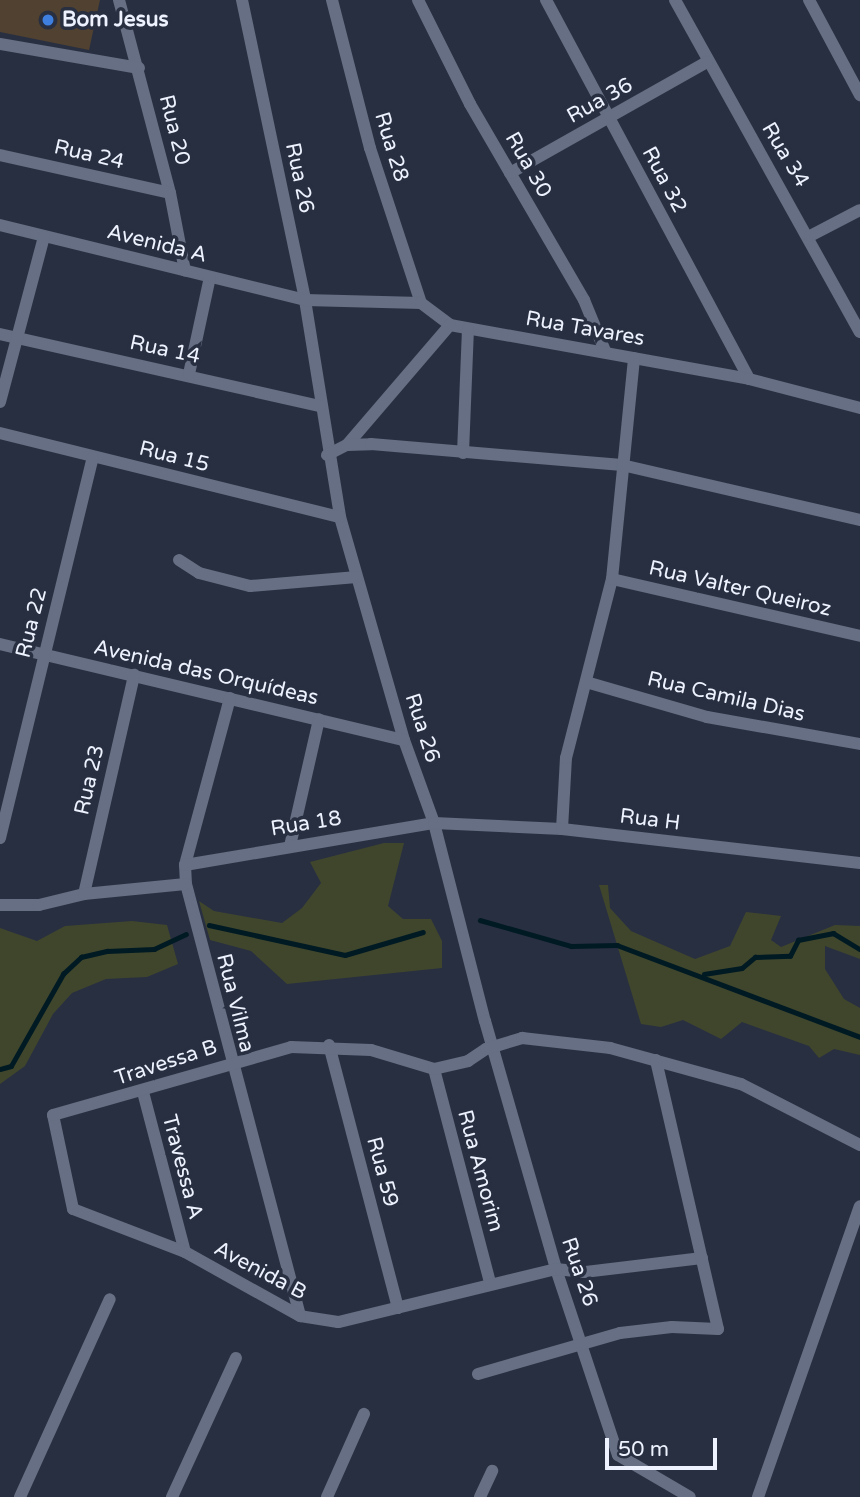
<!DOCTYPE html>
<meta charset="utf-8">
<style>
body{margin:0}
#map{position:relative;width:860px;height:1497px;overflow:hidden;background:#282f41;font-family:"Varela Round",sans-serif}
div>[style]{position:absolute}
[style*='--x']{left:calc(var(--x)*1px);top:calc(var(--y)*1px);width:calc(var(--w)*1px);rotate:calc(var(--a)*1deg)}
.green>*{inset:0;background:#40462c}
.stream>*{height:4.5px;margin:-2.25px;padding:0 2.25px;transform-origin:2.25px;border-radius:2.25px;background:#001a23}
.building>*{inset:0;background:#504130}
.street>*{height:12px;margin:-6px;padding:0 6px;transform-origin:6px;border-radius:6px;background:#666f83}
.dots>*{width:19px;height:19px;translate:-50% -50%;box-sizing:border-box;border:4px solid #282f41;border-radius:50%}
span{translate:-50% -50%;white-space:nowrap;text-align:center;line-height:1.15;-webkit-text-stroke:7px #282f41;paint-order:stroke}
.poi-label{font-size:21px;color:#edf2fe;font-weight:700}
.left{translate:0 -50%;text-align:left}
.street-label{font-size:21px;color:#edf2fe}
.scale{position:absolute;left:605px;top:1438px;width:112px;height:32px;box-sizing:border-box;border:4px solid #edf2fe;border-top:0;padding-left:9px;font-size:21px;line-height:24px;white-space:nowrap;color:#edf2fe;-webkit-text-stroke:5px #282f41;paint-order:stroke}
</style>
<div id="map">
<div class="green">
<div style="clip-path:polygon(384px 843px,404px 843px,388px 906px,403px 919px,431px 919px,442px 941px,442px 968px,287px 984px,251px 951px,210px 940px,199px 901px,214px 911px,282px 923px,302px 908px,321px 883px,310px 862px)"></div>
<div style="clip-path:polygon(599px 885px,608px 885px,610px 908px,631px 931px,695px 959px,730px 946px,746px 912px,781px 916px,771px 940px,781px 947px,835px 925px,860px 926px,860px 959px,825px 946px,825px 969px,844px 999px,860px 1008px,860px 1055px,834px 1049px,819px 1058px,809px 1046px,742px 1022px,721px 1039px,683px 1020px,661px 1027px,641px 1024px)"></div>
<div style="clip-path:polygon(132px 921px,167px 925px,178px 964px,147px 977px,106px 979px,72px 993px,53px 1014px,25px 1066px,0 1084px,0 928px,37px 941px,65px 926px)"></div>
</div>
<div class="stream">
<div style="--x:480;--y:920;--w:95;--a:15.9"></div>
<div style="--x:571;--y:946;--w:46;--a:-1.2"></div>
<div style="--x:617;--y:945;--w:260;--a:20.7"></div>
<div style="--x:209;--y:925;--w:139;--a:12.4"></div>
<div style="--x:345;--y:955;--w:81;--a:-16.4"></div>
<div style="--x:704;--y:974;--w:38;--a:-9"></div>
<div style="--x:742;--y:968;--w:17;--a:-40"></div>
<div style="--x:755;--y:957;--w:35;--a:-2"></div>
<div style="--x:790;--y:956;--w:18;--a:-63"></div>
<div style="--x:798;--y:940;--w:36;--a:-11"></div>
<div style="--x:833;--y:933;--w:31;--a:31"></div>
<div style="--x:0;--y:1069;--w:11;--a:-15"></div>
<div style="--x:11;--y:1066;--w:106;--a:-60.5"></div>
<div style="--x:63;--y:974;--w:25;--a:-43"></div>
<div style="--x:81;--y:957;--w:27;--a:-13"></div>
<div style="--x:107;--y:951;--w:47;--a:-2.4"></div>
<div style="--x:154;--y:949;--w:35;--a:-25"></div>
</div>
<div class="building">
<div style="clip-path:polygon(0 0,100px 0,89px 50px,0 32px)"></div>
</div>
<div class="street">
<div style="--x:119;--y:0;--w:200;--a:75.2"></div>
<div style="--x:170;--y:193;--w:79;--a:79.1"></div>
<div style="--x:242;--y:0;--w:307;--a:78.1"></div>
<div style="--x:305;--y:300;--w:220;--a:80.8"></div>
<div style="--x:340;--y:517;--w:232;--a:74"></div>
<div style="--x:404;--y:740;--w:88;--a:70.1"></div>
<div style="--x:434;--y:823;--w:204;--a:75.6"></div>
<div style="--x:485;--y:1021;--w:258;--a:74"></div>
<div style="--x:556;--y:1269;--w:196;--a:71.6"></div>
<div style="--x:618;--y:1455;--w:83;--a:30.3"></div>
<div style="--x:332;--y:0;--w:153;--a:75.6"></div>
<div style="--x:370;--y:148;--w:163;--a:71.8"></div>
<div style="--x:418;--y:0;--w:116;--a:63.4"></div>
<div style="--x:470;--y:104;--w:227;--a:59.8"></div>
<div style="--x:584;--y:300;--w:55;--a:67.6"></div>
<div style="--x:546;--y:0;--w:430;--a:61.8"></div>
<div style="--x:675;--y:0;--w:380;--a:60.9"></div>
<div style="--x:809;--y:0;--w:108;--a:61.8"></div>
<div style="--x:0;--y:44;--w:141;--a:9.8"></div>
<div style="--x:0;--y:155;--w:174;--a:12.6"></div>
<div style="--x:510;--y:173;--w:226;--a:-29.4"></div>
<div style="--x:0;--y:225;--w:314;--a:13.8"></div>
<div style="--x:305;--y:300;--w:116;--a:1.5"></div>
<div style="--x:421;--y:303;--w:36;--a:37"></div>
<div style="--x:450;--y:325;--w:304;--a:10.2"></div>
<div style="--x:749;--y:379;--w:115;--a:14.6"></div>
<div style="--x:810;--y:236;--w:56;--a:-27.5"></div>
<div style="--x:0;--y:334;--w:328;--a:12.7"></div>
<div style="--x:189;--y:374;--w:99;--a:-77.8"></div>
<div style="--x:0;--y:402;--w:171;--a:-75.1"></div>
<div style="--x:0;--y:433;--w:350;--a:13.9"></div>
<div style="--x:347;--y:445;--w:158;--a:-49.4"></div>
<div style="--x:463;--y:453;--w:124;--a:-87.7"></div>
<div style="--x:327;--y:455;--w:22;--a:-27"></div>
<div style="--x:347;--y:445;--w:24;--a:-2"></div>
<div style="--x:371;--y:444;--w:252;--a:4.8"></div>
<div style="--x:622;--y:465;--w:244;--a:13"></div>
<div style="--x:179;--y:560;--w:24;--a:33"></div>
<div style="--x:199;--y:573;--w:53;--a:14.3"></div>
<div style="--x:250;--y:586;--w:107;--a:-4.8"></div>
<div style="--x:612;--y:579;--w:254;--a:12.9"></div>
<div style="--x:0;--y:644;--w:415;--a:13.4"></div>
<div style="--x:586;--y:682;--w:126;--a:16.1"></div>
<div style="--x:707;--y:717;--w:155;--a:10"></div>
<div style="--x:230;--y:698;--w:173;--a:105.1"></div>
<div style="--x:185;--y:865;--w:19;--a:87"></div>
<div style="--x:186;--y:884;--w:447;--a:75.2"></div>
<div style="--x:562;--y:829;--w:71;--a:-86.8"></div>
<div style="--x:566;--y:758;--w:185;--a:-75.6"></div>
<div style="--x:612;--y:579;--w:222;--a:-84.3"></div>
<div style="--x:0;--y:838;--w:392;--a:-76.3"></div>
<div style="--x:290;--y:846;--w:130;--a:-77.1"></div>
<div style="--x:185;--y:865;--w:253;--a:-9.6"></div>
<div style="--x:434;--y:823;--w:128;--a:2.7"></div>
<div style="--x:562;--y:829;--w:300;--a:6.5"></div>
<div style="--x:84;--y:894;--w:225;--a:-77.1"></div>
<div style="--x:0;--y:905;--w:39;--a:0"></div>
<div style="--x:39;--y:905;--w:46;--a:-13.7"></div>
<div style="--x:84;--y:894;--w:102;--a:-5.6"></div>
<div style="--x:329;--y:1045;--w:272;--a:75.3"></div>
<div style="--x:434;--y:1069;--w:221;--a:75.3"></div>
<div style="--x:143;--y:1092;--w:165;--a:75.3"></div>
<div style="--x:702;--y:1258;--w:119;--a:173.2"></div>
<div style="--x:584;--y:1272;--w:28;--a:-174"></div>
<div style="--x:556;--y:1269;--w:224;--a:166.3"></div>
<div style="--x:338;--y:1322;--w:38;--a:-171"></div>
<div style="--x:300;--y:1316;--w:132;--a:-150.9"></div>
<div style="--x:185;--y:1252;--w:120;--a:-159"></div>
<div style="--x:73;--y:1209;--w:96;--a:-102"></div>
<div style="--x:53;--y:1115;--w:248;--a:-15.9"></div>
<div style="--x:291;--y:1047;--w:80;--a:2.1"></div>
<div style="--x:371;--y:1050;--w:66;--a:16.8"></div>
<div style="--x:434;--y:1069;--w:35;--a:-13"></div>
<div style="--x:468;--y:1061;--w:22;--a:-34"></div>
<div style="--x:486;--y:1049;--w:38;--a:-17"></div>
<div style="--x:522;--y:1038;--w:89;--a:6.5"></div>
<div style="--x:610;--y:1048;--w:136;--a:15.4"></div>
<div style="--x:741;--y:1084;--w:134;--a:27.1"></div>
<div style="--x:478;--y:1374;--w:148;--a:-16.1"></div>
<div style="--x:620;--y:1333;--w:52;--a:-6.6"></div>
<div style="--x:672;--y:1327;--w:46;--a:2.5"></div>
<div style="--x:718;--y:1329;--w:276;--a:-103"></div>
<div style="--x:20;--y:1497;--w:217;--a:-65.6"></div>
<div style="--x:172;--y:1497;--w:153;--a:-65.3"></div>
<div style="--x:327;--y:1497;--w:91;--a:-66"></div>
<div style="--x:480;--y:1497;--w:29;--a:-65"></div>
<div style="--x:758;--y:1497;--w:308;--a:-70.7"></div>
</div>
<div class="dots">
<div style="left:48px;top:20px;background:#3f7fe0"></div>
</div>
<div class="poi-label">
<span class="left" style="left:62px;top:20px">Bom Jesus</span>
</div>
<div class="street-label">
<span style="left:600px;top:101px;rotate:-29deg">Rua 36</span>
<span style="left:174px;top:130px;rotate:76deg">Rua 20</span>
<span style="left:391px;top:147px;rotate:73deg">Rua 28</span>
<span style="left:89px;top:155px;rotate:13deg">Rua 24</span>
<span style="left:785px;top:155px;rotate:59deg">Rua 34</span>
<span style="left:528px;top:165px;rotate:60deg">Rua 30</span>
<span style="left:299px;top:178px;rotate:78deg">Rua 26</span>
<span style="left:664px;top:180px;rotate:62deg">Rua 32</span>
<span style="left:157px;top:244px;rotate:14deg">Avenida A</span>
<span style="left:585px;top:329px;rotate:10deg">Rua Tavares</span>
<span style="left:165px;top:350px;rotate:12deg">Rua 14</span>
<span style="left:174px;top:457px;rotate:14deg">Rua 15</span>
<span style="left:740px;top:589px;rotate:13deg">Rua Valter Queiroz</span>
<span style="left:32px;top:623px;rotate:-76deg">Rua 22</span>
<span style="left:206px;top:673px;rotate:13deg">Avenida das Orquídeas</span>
<span style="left:726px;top:697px;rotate:13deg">Rua Camila Dias</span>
<span style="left:422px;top:728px;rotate:72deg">Rua 26</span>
<span style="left:90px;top:780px;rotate:-77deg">Rua 23</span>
<span style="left:650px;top:820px;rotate:7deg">Rua H</span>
<span style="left:306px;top:824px;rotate:-9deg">Rua 18</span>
<span style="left:235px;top:1003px;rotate:76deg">Rua Vilma</span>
<span style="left:166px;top:1063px;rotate:-18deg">Travessa B</span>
<span style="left:182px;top:1167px;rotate:75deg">Travessa A</span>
<span style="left:480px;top:1171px;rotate:75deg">Rua Amorim</span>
<span style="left:382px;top:1172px;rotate:75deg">Rua 59</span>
<span style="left:260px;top:1271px;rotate:28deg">Avenida B</span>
<span style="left:579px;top:1272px;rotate:71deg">Rua 26</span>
</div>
<div class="scale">50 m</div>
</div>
